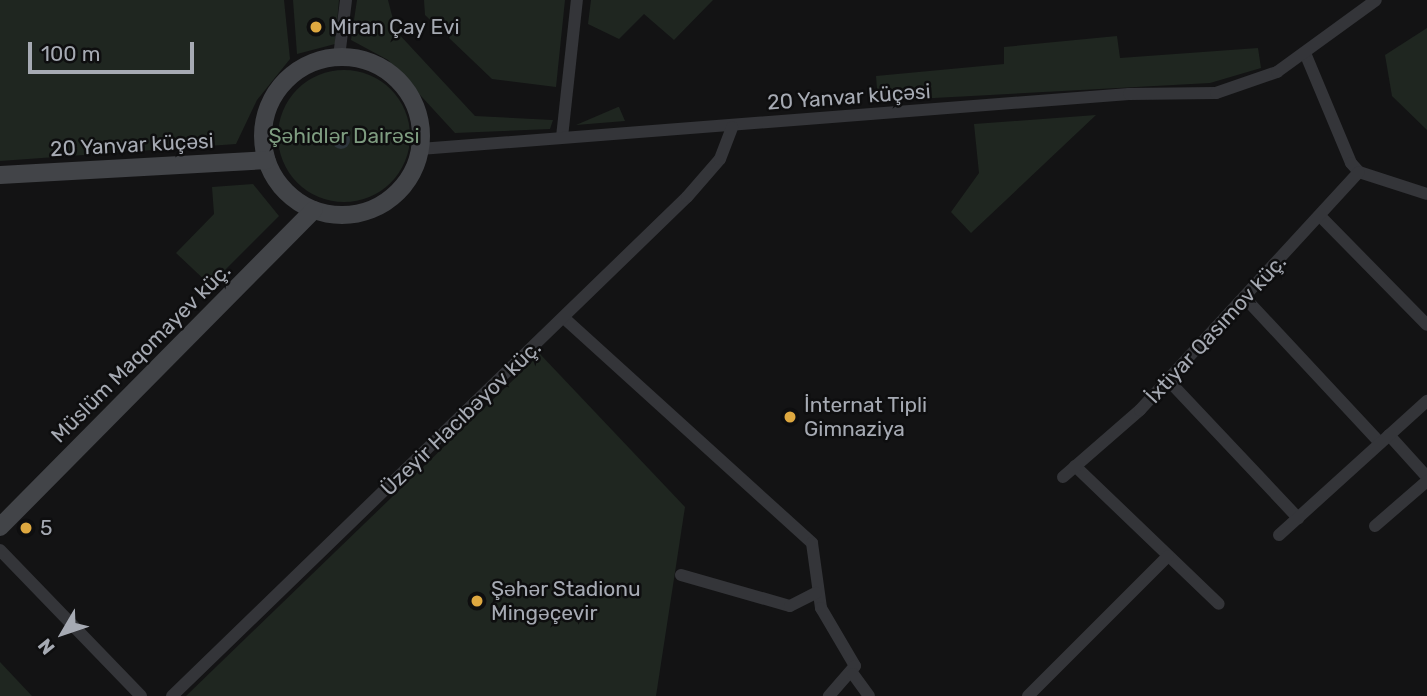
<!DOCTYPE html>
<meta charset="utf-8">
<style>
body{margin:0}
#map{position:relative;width:1427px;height:696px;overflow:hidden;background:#131314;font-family:Rubik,sans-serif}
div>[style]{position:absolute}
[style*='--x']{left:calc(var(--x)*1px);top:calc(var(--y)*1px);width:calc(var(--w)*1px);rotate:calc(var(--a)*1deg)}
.green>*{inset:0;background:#1f2620}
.round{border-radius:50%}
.water>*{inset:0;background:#2d353b}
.minor>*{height:12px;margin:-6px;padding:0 6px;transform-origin:6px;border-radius:6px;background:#343539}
.secondary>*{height:18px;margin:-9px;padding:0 9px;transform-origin:9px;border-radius:9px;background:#424448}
.secondary>.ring{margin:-9px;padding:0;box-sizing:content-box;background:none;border:18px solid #424448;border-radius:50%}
.dots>*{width:19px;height:19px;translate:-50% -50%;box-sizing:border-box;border:4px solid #0e0e0f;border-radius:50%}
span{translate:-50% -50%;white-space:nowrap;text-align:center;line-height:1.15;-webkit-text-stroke:5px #0e0e0f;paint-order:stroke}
.poi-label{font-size:21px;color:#a6aab3}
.left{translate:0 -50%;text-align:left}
.street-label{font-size:21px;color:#a6aab3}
.park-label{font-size:21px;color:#7e9c80}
.north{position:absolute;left:28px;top:598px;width:70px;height:70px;-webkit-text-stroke:5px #0e0e0f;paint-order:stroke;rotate:231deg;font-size:19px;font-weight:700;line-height:28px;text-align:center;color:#a6aab3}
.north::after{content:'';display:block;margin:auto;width:24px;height:32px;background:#a6aab3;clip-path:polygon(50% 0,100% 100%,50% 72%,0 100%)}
.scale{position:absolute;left:28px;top:42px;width:166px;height:32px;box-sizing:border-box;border:4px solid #a6aab3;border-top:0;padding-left:9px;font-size:21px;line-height:24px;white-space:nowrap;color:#a6aab3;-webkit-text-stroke:5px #0e0e0f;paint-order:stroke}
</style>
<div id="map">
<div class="green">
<div style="clip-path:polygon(0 0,284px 0,290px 59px,257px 100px,236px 144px,0 161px)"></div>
<div style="clip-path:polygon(293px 0,339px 0,335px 44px,297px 54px)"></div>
<div style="clip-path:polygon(357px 0,388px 0,396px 31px,475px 116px,553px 120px,550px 129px,455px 133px,388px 60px,351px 40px)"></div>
<div style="clip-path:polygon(424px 0,565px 0,556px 87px,492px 79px,425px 15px)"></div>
<div style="clip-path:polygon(591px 0,713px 0,674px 40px,644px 14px,619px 39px,588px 24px)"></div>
<div style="clip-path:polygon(1427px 28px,1427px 130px,1392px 96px,1385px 55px)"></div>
<div style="clip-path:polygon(1117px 36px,1120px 58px,1258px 48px,1261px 68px,1210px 83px,878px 101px,876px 76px,1004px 64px,1004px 47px)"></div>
<div class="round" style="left:278px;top:70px;width:132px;height:132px"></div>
<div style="clip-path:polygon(619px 107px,625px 121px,576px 125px,618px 107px)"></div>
<div style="clip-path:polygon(1096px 115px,971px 233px,951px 212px,979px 173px,974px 124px)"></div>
<div style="clip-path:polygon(253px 184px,279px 216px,210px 285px,176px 253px,214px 214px,212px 187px)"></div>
<div style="clip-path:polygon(540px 354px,685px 507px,656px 696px,186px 696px)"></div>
<div style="clip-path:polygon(0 662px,32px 696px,0 696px)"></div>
</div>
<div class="water">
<div class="round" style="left:332px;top:131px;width:18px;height:18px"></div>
</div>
<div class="minor">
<div style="--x:1305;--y:53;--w:119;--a:67.3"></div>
<div style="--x:1351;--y:163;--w:12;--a:48"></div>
<div style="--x:1359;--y:172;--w:71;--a:17.9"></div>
<div style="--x:339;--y:57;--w:57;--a:-83"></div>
<div style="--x:562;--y:137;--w:138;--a:-83.8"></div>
<div style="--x:420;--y:149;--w:711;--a:-4.44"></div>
<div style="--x:1129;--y:94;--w:87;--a:-0.7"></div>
<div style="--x:1216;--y:93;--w:65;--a:-19"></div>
<div style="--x:1277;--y:72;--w:122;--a:-36"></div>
<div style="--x:1321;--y:217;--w:151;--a:45.5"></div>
<div style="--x:1245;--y:298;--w:198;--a:47"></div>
<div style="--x:564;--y:318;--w:335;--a:42.2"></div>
<div style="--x:812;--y:543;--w:66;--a:82.1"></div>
<div style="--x:821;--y:608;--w:67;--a:59.6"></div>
<div style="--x:855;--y:666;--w:40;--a:131"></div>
<div style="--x:1168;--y:380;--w:190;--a:46.7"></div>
<div style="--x:1389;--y:435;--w:57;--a:47.9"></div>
<div style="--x:1075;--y:466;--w:199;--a:43.8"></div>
<div style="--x:1063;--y:477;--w:102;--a:-41"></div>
<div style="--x:1140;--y:410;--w:323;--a:-47.4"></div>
<div style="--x:1375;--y:526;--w:69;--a:-40.9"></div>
<div style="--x:1279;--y:535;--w:200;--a:-42.2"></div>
<div style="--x:0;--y:550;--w:203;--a:46"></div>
<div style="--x:681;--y:575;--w:113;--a:15.9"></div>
<div style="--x:790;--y:606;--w:29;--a:-27"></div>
<div style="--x:853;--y:674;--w:27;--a:54"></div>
<div style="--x:172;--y:696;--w:717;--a:-44.1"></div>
<div style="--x:687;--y:197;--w:50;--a:-49"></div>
<div style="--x:720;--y:159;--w:34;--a:-69"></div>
<div style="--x:1028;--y:696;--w:198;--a:-45"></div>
</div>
<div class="secondary">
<div class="ring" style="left:263px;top:57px;width:140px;height:140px"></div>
<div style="--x:0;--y:175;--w:267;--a:-3.2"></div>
<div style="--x:0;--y:527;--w:446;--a:-45.3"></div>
</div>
<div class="dots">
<div style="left:316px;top:27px;background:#dea840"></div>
<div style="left:790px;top:417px;background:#dea840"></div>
<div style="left:26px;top:528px;background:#dea840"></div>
<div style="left:477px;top:601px;background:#dea840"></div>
</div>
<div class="poi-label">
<span class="left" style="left:330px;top:27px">Miran Çay Evi</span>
<span class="left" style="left:804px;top:417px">İnternat Tipli<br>Gimnaziya</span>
<span class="left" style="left:40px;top:528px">5</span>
<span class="left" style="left:491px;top:601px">Şəhər Stadionu<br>Mingəçevir</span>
</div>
<div class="street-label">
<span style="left:849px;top:97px;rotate:-4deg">20 Yanvar küçəsi</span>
<span style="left:132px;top:145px;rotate:-3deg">20 Yanvar küçəsi</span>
<span style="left:1216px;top:329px;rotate:-47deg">İxtiyar Qasımov küç.</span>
<span style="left:141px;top:353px;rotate:-45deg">Müslüm Maqomayev küç.</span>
<span style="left:461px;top:418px;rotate:-44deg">Üzeyir Hacıbəyov küç.</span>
</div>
<div class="park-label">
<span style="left:344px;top:136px">Şəhidlər Dairəsi</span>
</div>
<div class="north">N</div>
<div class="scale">100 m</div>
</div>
